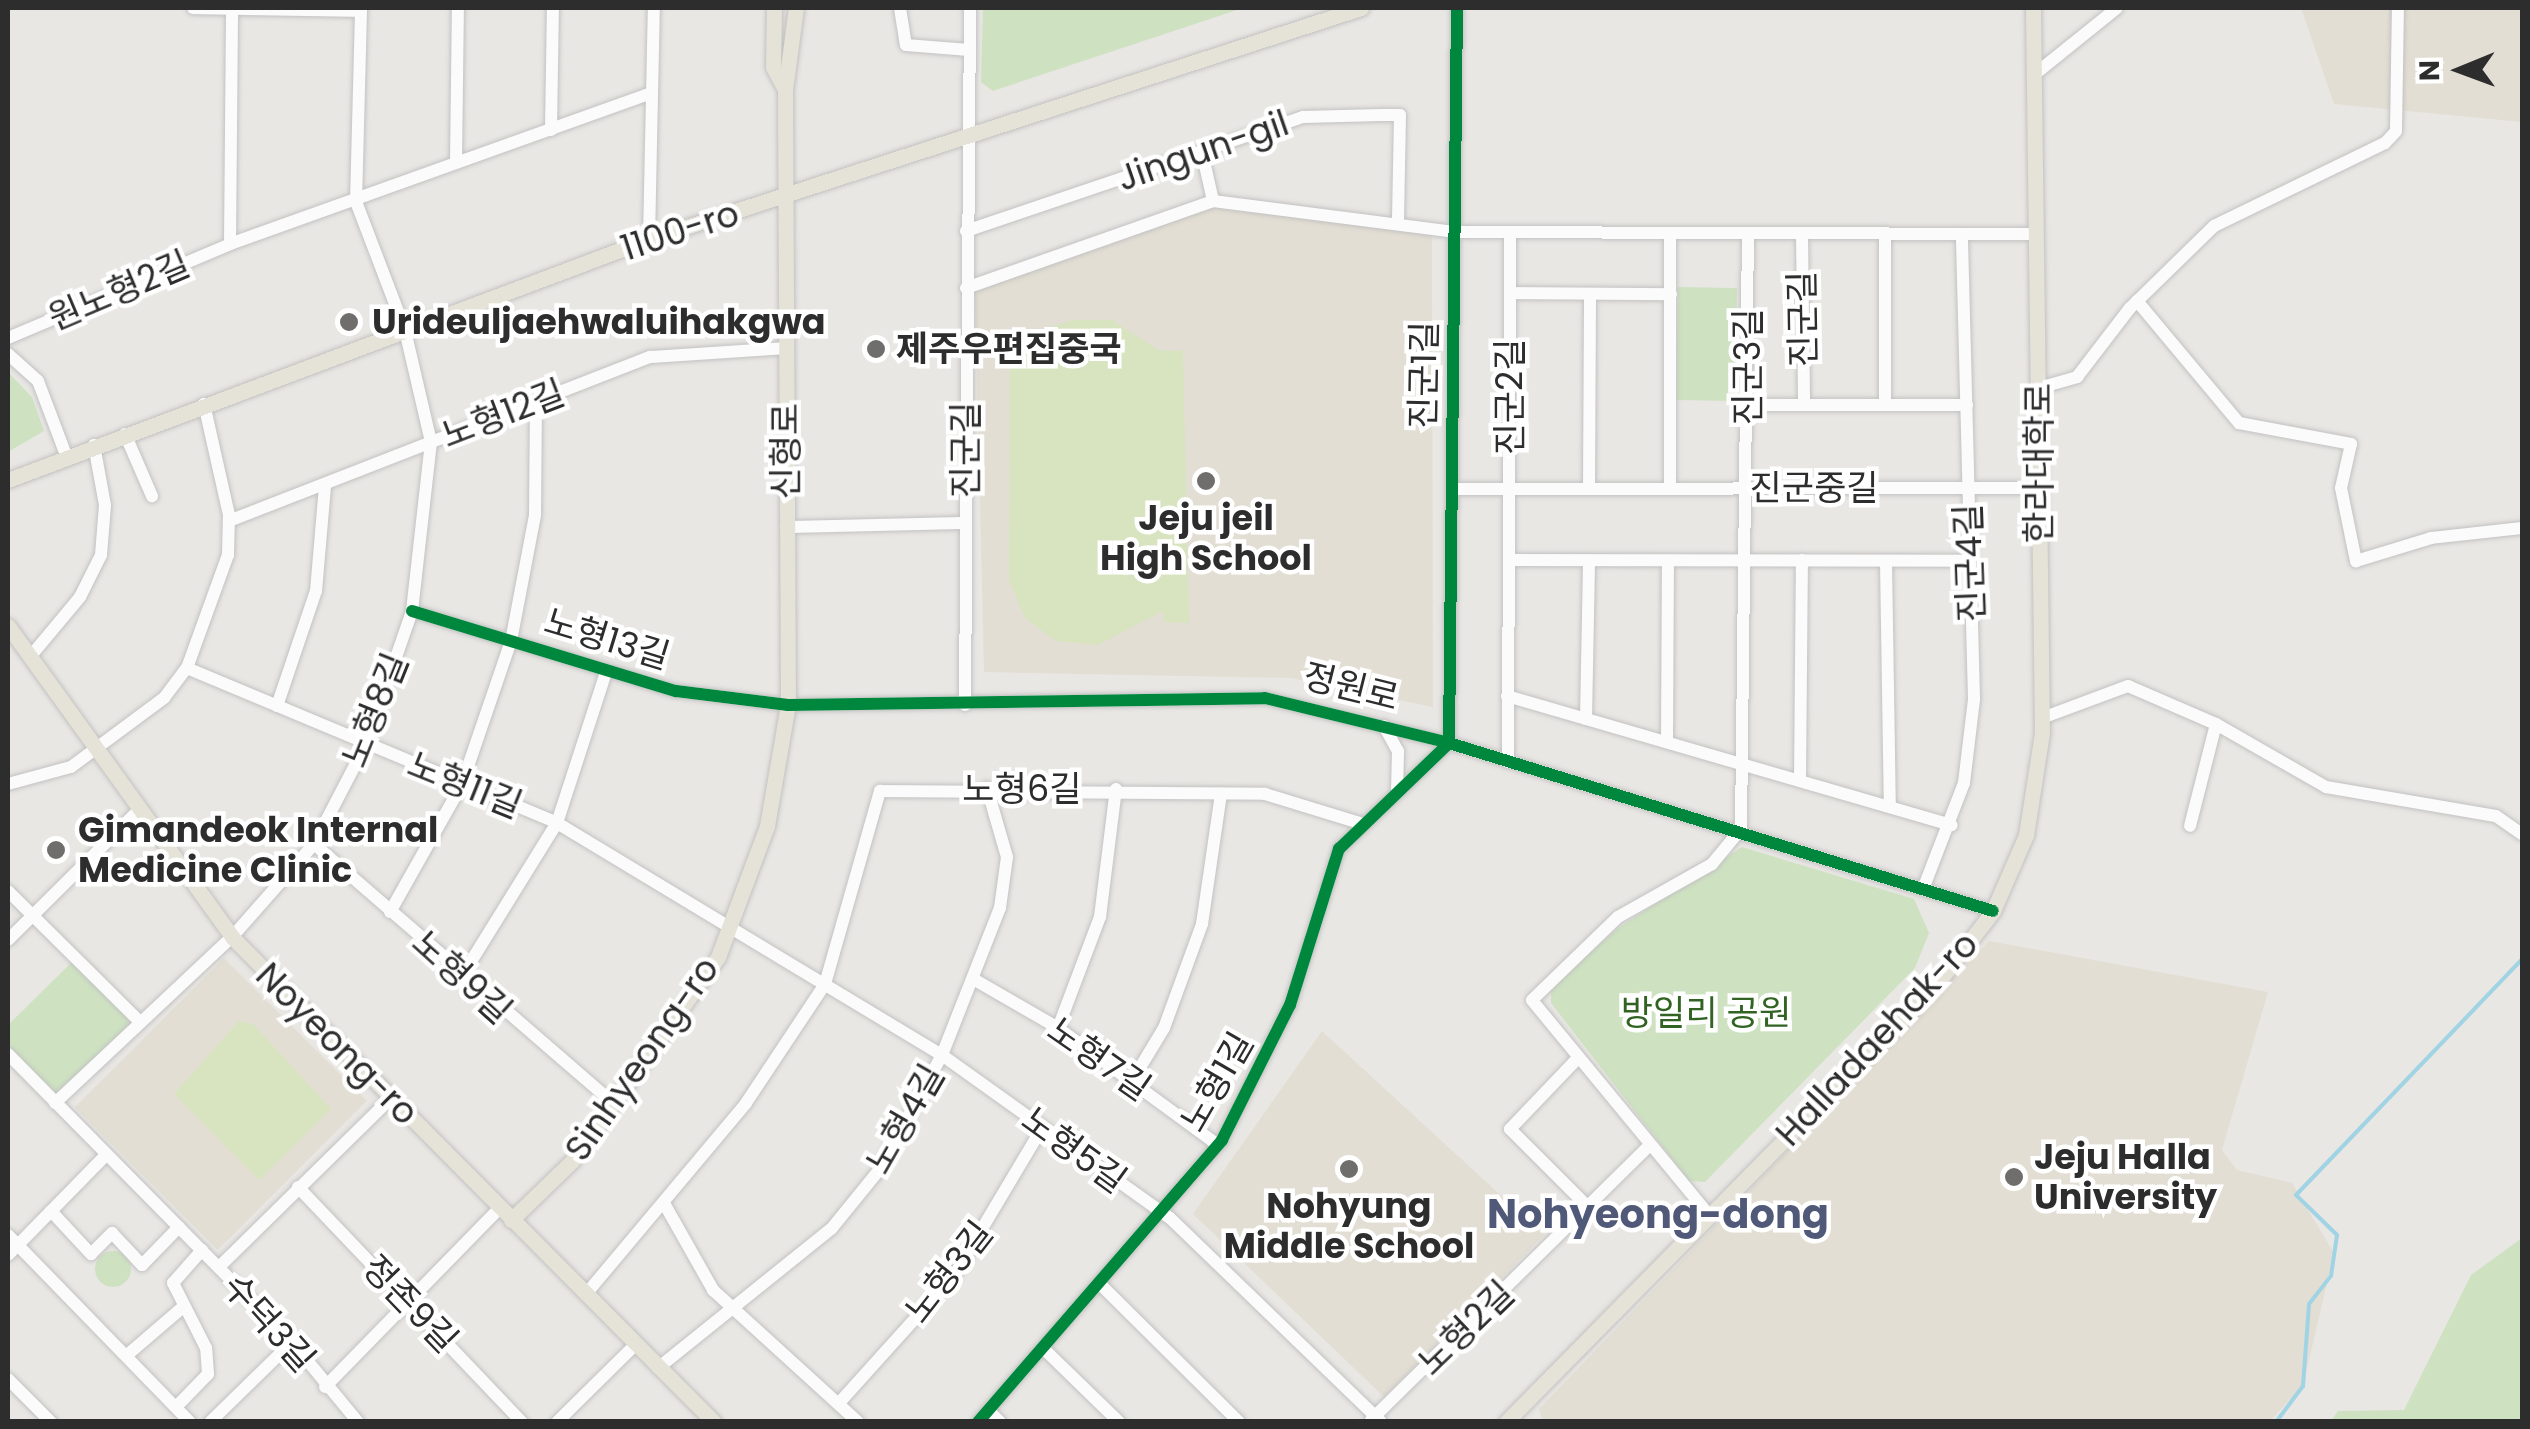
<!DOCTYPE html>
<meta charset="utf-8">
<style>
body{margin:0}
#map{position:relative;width:2530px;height:1429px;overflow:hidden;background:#e9e7e4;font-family:Poppins,"Noto Sans KR",sans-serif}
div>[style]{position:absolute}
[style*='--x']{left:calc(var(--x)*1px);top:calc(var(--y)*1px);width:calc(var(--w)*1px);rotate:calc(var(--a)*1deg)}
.education>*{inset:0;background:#e3ded3;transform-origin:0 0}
.green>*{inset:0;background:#cee2c1;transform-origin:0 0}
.round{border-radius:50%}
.pitch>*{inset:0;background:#d7e4bf}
.stream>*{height:4px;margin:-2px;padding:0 2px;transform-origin:2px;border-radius:2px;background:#a0d3e3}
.roads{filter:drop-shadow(0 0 2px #c2c2c2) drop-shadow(0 0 2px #c2c2c2)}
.minor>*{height:12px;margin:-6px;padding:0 6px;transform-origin:6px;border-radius:6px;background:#fcfbfb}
.major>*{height:15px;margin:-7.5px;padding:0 7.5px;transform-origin:7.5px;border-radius:7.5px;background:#e5e2d7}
.cycleway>*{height:12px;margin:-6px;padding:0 6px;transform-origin:6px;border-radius:6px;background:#00873e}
.dots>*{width:28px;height:28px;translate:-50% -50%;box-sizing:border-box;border:5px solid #fff;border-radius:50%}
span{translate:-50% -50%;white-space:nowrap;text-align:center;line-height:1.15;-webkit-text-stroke:9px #fff;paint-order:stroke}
.street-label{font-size:35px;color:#2d2d2d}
.poi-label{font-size:35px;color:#2d2d2d;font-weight:700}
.left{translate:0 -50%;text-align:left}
.park-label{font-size:35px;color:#326323}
.quarter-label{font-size:40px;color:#515979;font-weight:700}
.frame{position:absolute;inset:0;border:10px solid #2d2d2d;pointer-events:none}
.north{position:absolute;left:2410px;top:20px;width:100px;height:100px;-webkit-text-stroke:8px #fff;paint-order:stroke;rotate:269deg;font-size:28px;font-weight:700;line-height:40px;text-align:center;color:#2d2d2d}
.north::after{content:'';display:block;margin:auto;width:35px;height:45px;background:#2d2d2d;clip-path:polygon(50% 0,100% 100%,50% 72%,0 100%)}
</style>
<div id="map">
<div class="education">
<div style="clip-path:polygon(2301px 8px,2522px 8px,2522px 122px,2334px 104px)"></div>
<div style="clip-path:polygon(1219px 205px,1432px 233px,1433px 707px,1291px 678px,984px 672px,975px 289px)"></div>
<div style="clip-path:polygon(1989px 941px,2268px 992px,2222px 1150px,2237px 1170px,2292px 1183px,2334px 1253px,2303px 1386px,2270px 1421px,1543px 1422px,1539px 1409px)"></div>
<div style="left:224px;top:958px;width:202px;height:211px;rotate:45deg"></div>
<div style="clip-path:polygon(1322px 1031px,1544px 1235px,1384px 1397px,1193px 1214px)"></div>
</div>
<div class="green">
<div style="clip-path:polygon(983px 8px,1243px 8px,993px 91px,981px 82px)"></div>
<div style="left:1678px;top:287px;width:59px;height:113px;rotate:1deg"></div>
<div style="clip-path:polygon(8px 372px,32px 397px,44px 431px,8px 452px)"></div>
<div style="clip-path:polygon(1742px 847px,1914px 899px,1929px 933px,1915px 968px,1705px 1182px,1689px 1181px,1551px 1003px,1551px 987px,1618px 928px)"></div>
<div style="clip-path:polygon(76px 958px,139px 1021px,55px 1103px,8px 1054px,8px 1025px)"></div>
<div style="clip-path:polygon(2522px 1238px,2522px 1421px,2331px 1421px,2338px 1411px,2404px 1410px,2471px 1275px)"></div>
<div class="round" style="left:95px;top:1251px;width:36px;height:36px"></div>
</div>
<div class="pitch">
<div style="clip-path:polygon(1073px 320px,1112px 320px,1158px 350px,1183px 351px,1189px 623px,1164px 622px,1163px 611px,1098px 645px,1056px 641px,1025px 618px,1009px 581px,1010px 365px,1047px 328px)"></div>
<div style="clip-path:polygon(239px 1021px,253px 1024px,331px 1109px,259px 1180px,174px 1094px)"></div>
</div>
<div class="stream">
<div style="--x:2276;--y:1422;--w:45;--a:-53.1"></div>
<div style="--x:2303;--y:1386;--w:82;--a:-85.8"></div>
<div style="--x:2309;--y:1304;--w:36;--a:-52"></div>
<div style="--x:2331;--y:1276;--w:41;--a:-81.7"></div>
<div style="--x:2337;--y:1235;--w:57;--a:-135.7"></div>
<div style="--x:2296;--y:1195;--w:327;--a:-46.2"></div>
</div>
<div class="roads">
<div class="minor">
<div style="--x:193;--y:8;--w:168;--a:1"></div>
<div style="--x:900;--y:8;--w:37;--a:81"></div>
<div style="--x:906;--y:45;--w:63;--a:4.5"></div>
<div style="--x:2035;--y:74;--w:105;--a:-38.8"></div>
<div style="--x:551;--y:130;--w:122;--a:-89.1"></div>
<div style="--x:1202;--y:152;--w:50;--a:77.3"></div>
<div style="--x:456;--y:163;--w:155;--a:-89.3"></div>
<div style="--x:966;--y:231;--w:356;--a:-18.7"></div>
<div style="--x:1303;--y:117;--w:78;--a:-1.5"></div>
<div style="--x:1381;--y:115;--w:19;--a:0"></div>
<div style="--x:1400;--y:115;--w:109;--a:91.1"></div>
<div style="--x:1670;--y:233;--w:253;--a:90"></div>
<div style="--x:1802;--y:234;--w:171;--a:89.3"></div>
<div style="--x:1885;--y:234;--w:171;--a:90"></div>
<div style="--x:649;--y:239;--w:231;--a:-88.8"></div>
<div style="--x:230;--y:244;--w:235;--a:-89.5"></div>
<div style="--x:966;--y:288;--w:262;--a:-19.4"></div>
<div style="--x:1213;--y:201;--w:245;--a:7.3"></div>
<div style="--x:1456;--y:232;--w:581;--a:0.2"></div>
<div style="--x:1510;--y:293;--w:161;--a:0.4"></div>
<div style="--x:2137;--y:301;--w:159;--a:50.1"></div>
<div style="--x:2239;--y:423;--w:114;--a:10.6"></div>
<div style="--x:2351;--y:444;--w:45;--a:102.8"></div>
<div style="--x:2341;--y:488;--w:75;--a:78.4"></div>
<div style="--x:2356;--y:561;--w:78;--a:-17"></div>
<div style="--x:2431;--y:538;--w:92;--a:-6.3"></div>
<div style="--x:8;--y:338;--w:241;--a:-22.9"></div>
<div style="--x:230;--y:244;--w:448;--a:-19.7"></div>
<div style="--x:8;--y:354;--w:40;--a:42"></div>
<div style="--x:38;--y:381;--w:79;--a:69.3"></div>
<div style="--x:2039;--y:388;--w:40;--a:-16"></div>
<div style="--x:2077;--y:377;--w:87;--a:-52.5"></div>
<div style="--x:2130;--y:308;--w:117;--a:-44.3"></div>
<div style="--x:2214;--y:226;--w:190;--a:-25.9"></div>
<div style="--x:2385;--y:143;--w:16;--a:-47"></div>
<div style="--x:2396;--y:131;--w:123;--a:-89.1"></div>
<div style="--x:1749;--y:405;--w:218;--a:0"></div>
<div style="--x:125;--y:434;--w:68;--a:66.5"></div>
<div style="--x:1452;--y:489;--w:586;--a:-0.1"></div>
<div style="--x:1589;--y:489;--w:195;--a:-89.7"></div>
<div style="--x:229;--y:521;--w:452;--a:-21.3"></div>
<div style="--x:650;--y:357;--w:135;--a:-3.8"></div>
<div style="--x:786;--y:527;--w:180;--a:-1.3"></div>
<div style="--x:1509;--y:560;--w:461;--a:0.1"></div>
<div style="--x:1886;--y:562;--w:243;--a:89.1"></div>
<div style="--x:412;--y:611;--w:276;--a:16.9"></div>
<div style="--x:676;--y:691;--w:113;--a:7.1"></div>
<div style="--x:788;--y:705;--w:477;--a:-0.8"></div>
<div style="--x:1265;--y:698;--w:189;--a:13.7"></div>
<div style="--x:1449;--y:743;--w:569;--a:17.16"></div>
<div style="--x:30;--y:657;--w:78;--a:-50.2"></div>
<div style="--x:80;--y:597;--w:47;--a:-63.4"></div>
<div style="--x:101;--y:555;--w:50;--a:-85.4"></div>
<div style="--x:105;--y:505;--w:61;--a:-100.4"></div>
<div style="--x:187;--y:668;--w:401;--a:22.7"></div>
<div style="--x:557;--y:823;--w:449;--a:31.1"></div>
<div style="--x:942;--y:1055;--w:280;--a:35.6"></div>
<div style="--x:1170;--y:1218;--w:293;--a:44"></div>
<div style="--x:1507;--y:696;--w:463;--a:16.2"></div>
<div style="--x:965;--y:705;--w:697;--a:-89.59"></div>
<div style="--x:277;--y:706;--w:121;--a:-71.3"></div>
<div style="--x:316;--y:591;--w:105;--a:-85.1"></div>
<div style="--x:2042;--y:718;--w:92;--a:-20.4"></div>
<div style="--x:2128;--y:686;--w:96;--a:23.4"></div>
<div style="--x:2216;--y:724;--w:105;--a:104.3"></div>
<div style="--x:1586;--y:719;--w:157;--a:-88.9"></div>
<div style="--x:2216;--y:724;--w:127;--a:29.8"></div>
<div style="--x:2326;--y:787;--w:172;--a:9.7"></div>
<div style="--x:2496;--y:816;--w:32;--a:35"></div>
<div style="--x:1384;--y:726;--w:29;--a:61"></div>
<div style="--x:1398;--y:751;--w:40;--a:91.4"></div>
<div style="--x:1667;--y:742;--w:181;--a:-89.7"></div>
<div style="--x:1508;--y:762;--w:529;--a:-89.78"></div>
<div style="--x:1800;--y:781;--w:221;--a:-89.5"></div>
<div style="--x:8;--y:784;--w:65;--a:-15.1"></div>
<div style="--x:71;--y:767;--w:116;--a:-36.6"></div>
<div style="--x:164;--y:698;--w:38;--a:-53"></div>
<div style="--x:187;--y:668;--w:120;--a:-70.1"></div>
<div style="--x:228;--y:555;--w:40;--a:-88.6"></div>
<div style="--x:229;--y:515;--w:114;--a:-102.7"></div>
<div style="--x:314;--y:844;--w:398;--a:40.9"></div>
<div style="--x:1925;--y:884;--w:108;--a:-68.9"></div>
<div style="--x:1964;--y:783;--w:85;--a:-83.2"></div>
<div style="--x:1974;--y:699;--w:465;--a:-91.5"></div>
<div style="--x:8;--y:891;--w:185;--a:44.8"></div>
<div style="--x:390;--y:912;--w:147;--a:-60.6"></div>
<div style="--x:462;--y:784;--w:151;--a:-71.1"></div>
<div style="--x:511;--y:641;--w:128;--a:-79.2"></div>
<div style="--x:535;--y:515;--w:114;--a:-89.5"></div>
<div style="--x:8;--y:940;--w:183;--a:-44.8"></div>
<div style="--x:462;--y:976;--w:180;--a:-58.2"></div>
<div style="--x:557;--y:823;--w:159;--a:-72"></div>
<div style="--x:975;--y:980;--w:96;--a:30"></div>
<div style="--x:1058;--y:1028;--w:198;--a:36.2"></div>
<div style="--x:1058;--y:1028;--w:119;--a:-69.3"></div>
<div style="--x:1100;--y:917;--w:129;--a:-82.9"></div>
<div style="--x:8;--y:1054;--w:404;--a:45.4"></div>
<div style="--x:292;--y:1342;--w:104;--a:50.5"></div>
<div style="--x:1577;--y:1059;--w:97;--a:133.7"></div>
<div style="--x:1510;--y:1129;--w:110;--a:45"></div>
<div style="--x:1132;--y:1081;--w:62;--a:-58.9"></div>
<div style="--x:1164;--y:1028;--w:111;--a:-69.9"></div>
<div style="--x:1202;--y:924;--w:132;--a:-81.7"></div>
<div style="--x:55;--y:1103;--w:243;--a:-43.2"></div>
<div style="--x:232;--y:937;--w:124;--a:-48.6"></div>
<div style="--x:314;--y:844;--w:113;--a:-62.5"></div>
<div style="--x:366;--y:744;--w:141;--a:-70.9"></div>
<div style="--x:412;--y:611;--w:170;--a:-83.6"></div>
<div style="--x:431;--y:442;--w:115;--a:-103.1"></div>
<div style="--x:405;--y:330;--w:137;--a:-110.9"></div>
<div style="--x:356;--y:202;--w:194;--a:-88.5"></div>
<div style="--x:298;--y:1187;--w:325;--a:46.4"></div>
<div style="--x:665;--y:1205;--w:98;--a:60.5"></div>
<div style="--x:713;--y:1290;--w:196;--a:42.3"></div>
<div style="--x:51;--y:1211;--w:59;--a:47.1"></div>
<div style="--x:91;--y:1254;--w:30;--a:-45"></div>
<div style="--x:112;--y:1233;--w:44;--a:46.8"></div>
<div style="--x:142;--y:1265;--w:53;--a:-45.8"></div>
<div style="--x:1709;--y:1215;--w:278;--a:-129.5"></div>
<div style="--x:1532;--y:1000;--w:120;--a:-44"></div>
<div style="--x:1618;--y:917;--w:108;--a:-29.4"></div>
<div style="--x:1712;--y:864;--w:45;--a:-50.4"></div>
<div style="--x:1741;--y:829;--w:595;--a:-89.33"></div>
<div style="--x:8;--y:1235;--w:261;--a:45.8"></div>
<div style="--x:8;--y:1255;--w:140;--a:-45.6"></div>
<div style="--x:219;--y:1267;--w:241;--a:-44.5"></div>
<div style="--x:1103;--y:1287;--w:192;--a:44.8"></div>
<div style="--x:586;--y:1294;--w:249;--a:-50"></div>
<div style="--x:746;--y:1103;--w:143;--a:-56.4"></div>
<div style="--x:825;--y:984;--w:201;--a:-74.1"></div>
<div style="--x:880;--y:791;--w:385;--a:0.4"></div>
<div style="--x:1265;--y:794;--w:99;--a:17"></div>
<div style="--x:1046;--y:1351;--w:102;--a:44.2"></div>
<div style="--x:126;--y:1356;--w:75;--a:-40.7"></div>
<div style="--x:658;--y:1368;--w:223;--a:-38.8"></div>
<div style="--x:832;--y:1228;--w:76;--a:-50.9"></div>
<div style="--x:880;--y:1169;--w:130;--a:-61.5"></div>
<div style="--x:942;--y:1055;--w:158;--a:-68.5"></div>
<div style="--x:1000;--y:908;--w:51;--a:-82.2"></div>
<div style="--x:1007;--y:857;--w:72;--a:-106.2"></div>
<div style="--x:8;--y:1379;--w:61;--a:45"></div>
<div style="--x:325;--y:1387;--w:249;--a:-45.7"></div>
<div style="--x:839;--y:1403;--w:173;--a:-48"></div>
<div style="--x:955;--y:1274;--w:170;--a:-59.2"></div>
<div style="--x:176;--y:1407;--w:46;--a:-45.9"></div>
<div style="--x:208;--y:1374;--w:26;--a:-94"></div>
<div style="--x:206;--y:1348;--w:73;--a:-116.9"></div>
<div style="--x:173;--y:1283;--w:44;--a:-48.7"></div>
<div style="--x:989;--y:1411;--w:16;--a:45"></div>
<div style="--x:1371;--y:1420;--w:388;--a:-44.6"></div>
<div style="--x:210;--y:1422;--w:115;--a:-44.3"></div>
<div style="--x:557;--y:1422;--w:111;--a:-44.6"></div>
<div style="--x:978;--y:1422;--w:373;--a:-49.1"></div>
<div style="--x:1222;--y:1140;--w:151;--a:-63.3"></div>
<div style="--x:1290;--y:1005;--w:164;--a:-72.6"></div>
<div style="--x:1339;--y:849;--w:153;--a:-43.9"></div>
<div style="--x:1449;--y:743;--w:735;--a:-89.38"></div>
</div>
<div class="major">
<div style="--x:774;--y:8;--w:59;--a:91"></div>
<div style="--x:773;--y:67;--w:26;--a:62"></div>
<div style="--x:8;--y:480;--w:685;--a:-20.61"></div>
<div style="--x:649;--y:239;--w:749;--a:-17.98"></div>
<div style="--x:8;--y:626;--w:383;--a:54.2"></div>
<div style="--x:232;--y:937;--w:684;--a:45.18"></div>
<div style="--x:511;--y:1220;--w:85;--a:-44"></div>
<div style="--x:572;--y:1161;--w:251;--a:-54.4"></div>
<div style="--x:718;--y:957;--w:140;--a:-69.5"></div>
<div style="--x:767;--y:826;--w:123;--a:-80.2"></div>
<div style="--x:788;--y:705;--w:615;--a:-90.28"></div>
<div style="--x:785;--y:90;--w:83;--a:-82.4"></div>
<div style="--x:1506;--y:1422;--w:607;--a:-45.4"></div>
<div style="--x:1932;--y:990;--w:100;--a:-52.3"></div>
<div style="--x:1993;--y:911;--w:83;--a:-66.5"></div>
<div style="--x:2026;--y:835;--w:103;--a:-81.1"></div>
<div style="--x:2042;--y:733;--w:725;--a:-90.71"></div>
</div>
</div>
<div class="cycleway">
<div style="--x:412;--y:611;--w:276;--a:16.9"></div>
<div style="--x:676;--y:691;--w:113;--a:7.1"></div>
<div style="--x:788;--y:705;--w:477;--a:-0.8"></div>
<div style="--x:1265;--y:698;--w:189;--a:13.7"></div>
<div style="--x:1449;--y:743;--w:569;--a:17.16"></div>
<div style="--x:978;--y:1422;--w:373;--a:-49.1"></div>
<div style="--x:1222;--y:1140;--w:151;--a:-63.3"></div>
<div style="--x:1290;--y:1005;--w:164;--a:-72.6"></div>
<div style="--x:1339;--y:849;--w:153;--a:-43.9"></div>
<div style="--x:1449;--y:743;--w:735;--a:-89.38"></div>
</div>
<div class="dots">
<div style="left:349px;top:322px;background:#6f6e6d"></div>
<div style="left:876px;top:349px;background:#6f6e6d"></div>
<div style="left:1206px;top:481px;background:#6f6e6d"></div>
<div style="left:56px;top:850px;background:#6f6e6d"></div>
<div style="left:1349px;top:1169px;background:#6f6e6d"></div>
<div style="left:2014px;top:1177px;background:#6f6e6d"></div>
</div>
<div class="street-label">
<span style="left:1203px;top:151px;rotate:-19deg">Jingun-gil</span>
<span style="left:680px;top:231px;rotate:-18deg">1100-ro</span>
<span style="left:119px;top:291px;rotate:-23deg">원노형2길</span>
<span style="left:1803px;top:319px;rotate:-91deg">진군길</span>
<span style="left:1748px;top:367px;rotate:-90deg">진군3길</span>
<span style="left:1424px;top:375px;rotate:-89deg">진군1길</span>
<span style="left:1510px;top:397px;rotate:-90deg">진군2길</span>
<span style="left:503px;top:414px;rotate:-21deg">노형12길</span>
<span style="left:966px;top:450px;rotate:-90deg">진군길</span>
<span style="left:786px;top:451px;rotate:-90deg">신형로</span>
<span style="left:2039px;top:463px;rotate:-90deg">한라대학로</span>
<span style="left:1814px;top:488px">진군중길</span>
<span style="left:1970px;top:563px;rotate:-92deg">진군4길</span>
<span style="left:607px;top:639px;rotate:17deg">노형13길</span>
<span style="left:1351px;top:687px;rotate:14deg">정원로</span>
<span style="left:375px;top:710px;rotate:-68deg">노형8길</span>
<span style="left:465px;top:785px;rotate:22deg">노형11길</span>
<span style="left:1022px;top:789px">노형6길</span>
<span style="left:462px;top:977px;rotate:42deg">노형9길</span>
<span style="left:1877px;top:1039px;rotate:-47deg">Halladaehak-ro</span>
<span style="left:337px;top:1044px;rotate:45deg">Noyeong-ro</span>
<span style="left:642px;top:1059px;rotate:-55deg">Sinhyeong-ro</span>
<span style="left:1099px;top:1059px;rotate:35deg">노형7길</span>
<span style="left:1217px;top:1082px;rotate:-60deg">노형1길</span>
<span style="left:905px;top:1119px;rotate:-60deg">노형4길</span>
<span style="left:1074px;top:1150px;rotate:36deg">노형5길</span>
<span style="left:949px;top:1272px;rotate:-52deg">노형3길</span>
<span style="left:410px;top:1304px;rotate:46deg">정존9길</span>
<span style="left:269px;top:1323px;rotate:48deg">수덕3길</span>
<span style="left:1466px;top:1328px;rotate:-44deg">노형2길</span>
</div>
<div class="poi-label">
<span class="left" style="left:372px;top:322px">Urideuljaehwaluihakgwa</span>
<span class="left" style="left:896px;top:349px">제주우편집중국</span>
<span style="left:1206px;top:538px">Jeju jeil<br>High School</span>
<span class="left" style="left:78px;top:850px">Gimandeok Internal<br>Medicine Clinic</span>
<span class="left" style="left:2034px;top:1177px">Jeju Halla<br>University</span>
<span style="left:1349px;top:1226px">Nohyung<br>Middle School</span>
</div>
<div class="park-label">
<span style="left:1706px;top:1013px">방일리 공원</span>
</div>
<div class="quarter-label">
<span style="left:1658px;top:1214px">Nohyeong-dong</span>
</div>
<div class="frame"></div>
<div class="north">N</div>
</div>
